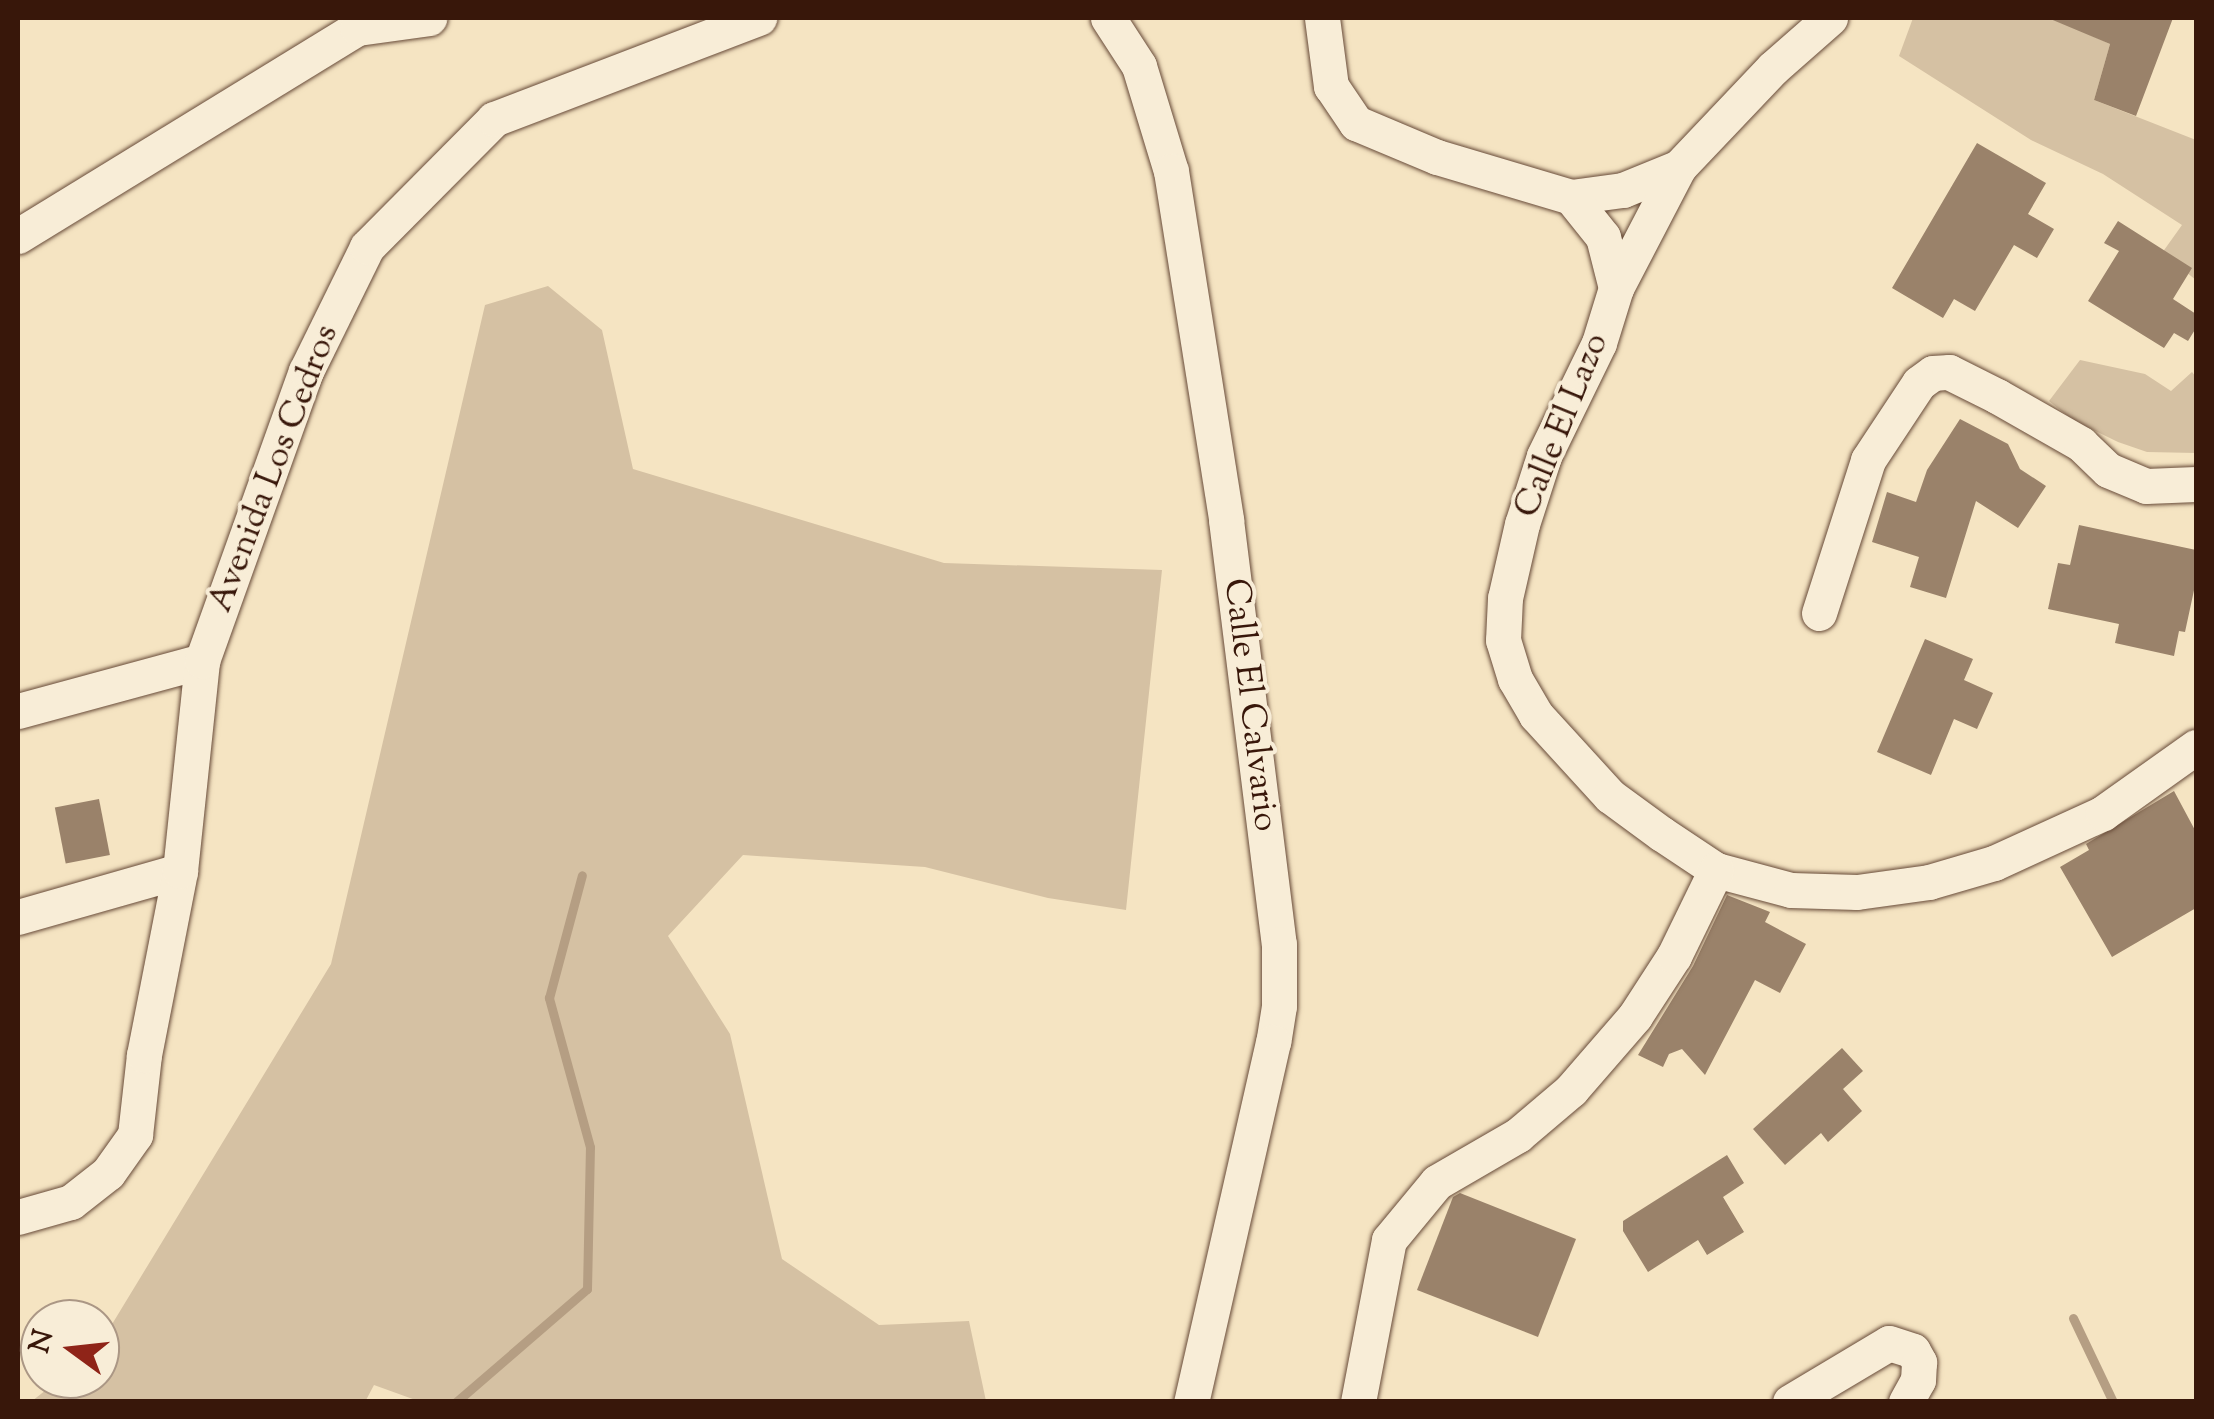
<!DOCTYPE html>
<style>
body{margin:0}
#map{position:relative;width:2214px;height:1419px;overflow:hidden;background:#f5e4c2;font-family:"Sorts Mill Goudy",serif}
div>[style]{position:absolute}
[style*='--x']{left:calc(var(--x)*1px);top:calc(var(--y)*1px);width:calc(var(--w)*1px);rotate:calc(var(--a)*1deg)}
.green>*{inset:0;background:#d5c1a3}
.stream>*{height:9px;margin:-4.5px;padding:0 4.5px;transform-origin:4.5px;border-radius:4.5px;background:#b59e83}
.building>*{inset:0;background:#9a826a;transform-origin:0 0}
.roads{filter:drop-shadow(0 0 2px #674a38) drop-shadow(0 0 2px #674a38)}
.minor>*{height:35px;margin:-17.5px;padding:0 17.5px;transform-origin:17.5px;border-radius:17.5px;background:#f8edd7}
span{translate:-50% -50%;white-space:nowrap;text-align:center;line-height:1.15;-webkit-text-stroke:8px #f8edd7;paint-order:stroke}
.street-label{font-size:35px;color:#38170a}
.frame{position:absolute;inset:0;border:20px solid #38170a;pointer-events:none}
.north{position:absolute;left:20px;top:1299px;width:100px;height:100px;box-sizing:border-box;background:#f8edd7;border:2px solid #ab9785;border-radius:50%;rotate:285deg;font-size:28px;font-weight:700;line-height:40px;text-align:center;color:#38170a}
.north::after{content:'';display:block;margin:auto;width:35px;height:45px;background:#8f2418;clip-path:polygon(50% 0,100% 100%,50% 72%,0 100%)}
</style>
<div id="map">
<div class="green">
<div style="clip-path:polygon(1913px 18px,2093px 18px,2088px 34px,2110px 44px,2094px 100px,2196px 140px,2196px 280px,2162px 253px,2182px 225px,2103px 174px,2031px 140px,1899px 56px)"></div>
<div style="clip-path:polygon(548px 286px,602px 330px,633px 469px,944px 563px,1162px 570px,1126px 910px,1048px 898px,925px 867px,743px 855px,668px 936px,730px 1034px,782px 1259px,879px 1325px,969px 1321px,986px 1401px,421px 1402px,374px 1385px,365px 1402px,32px 1401px,60px 1379px,100px 1379px,100px 1344px,331px 964px,485px 305px)"></div>
<div style="clip-path:polygon(2080px 360px,2145px 374px,2171px 391px,2192px 372px,2196px 377px,2196px 453px,2147px 452px,2118px 442px,2073px 420px,2049px 401px)"></div>
</div>
<div class="stream">
<div style="--x:2073;--y:1318;--w:93;--a:64.5"></div>
<div style="--x:456;--y:1402;--w:173;--a:-40.8"></div>
<div style="--x:587;--y:1289;--w:142;--a:-88.8"></div>
<div style="--x:590;--y:1147;--w:155;--a:-105.4"></div>
<div style="--x:549;--y:998;--w:127;--a:-75"></div>
</div>
<div class="building">
<div style="clip-path:polygon(2048px 18px,2173px 18px,2136px 116px,2094px 100px,2110px 44px)"></div>
<div style="clip-path:polygon(1977px 143px,2046px 183px,2028px 214px,2054px 229px,2037px 258px,2014px 245px,1975px 311px,1954px 299px,1943px 318px,1892px 288px)"></div>
<div style="clip-path:polygon(2118px 221px,2192px 268px,2173px 299px,2196px 314px,2196px 328px,2188px 341px,2174px 333px,2164px 348px,2088px 301px,2119px 251px,2104px 243px)"></div>
<div style="clip-path:polygon(1960px 419px,2008px 444px,2020px 469px,2046px 486px,2018px 528px,1976px 501px,1946px 598px,1910px 587px,1919px 557px,1872px 542px,1887px 492px,1916px 502px,1927px 470px)"></div>
<div style="clip-path:polygon(2079px 525px,2196px 550px,2196px 581px,2185px 632px,2179px 631px,2174px 656px,2115px 643px,2119px 624px,2048px 609px,2058px 563px,2070px 565px)"></div>
<div style="clip-path:polygon(1925px 639px,1973px 659px,1964px 680px,1993px 693px,1977px 729px,1954px 719px,1931px 775px,1877px 752px)"></div>
<div style="clip-path:polygon(2174px 791px,2196px 832px,2196px 908px,2112px 957px,2060px 867px,2089px 850px,2086px 844px)"></div>
<div style="left:99px;top:799px;width:57px;height:45px;rotate:79deg"></div>
<div style="clip-path:polygon(1727px 895px,1770px 912px,1765px 922px,1806px 944px,1780px 993px,1755px 980px,1705px 1075px,1682px 1049px,1669px 1054px,1663px 1067px,1638px 1055px,1693px 966px)"></div>
<div style="clip-path:polygon(1842px 1048px,1863px 1071px,1843px 1089px,1862px 1111px,1828px 1142px,1821px 1133px,1785px 1165px,1753px 1129px)"></div>
<div style="clip-path:polygon(1727px 1155px,1744px 1183px,1723px 1197px,1744px 1232px,1707px 1255px,1698px 1240px,1648px 1272px,1623px 1231px,1623px 1221px)"></div>
<div style="clip-path:polygon(1460px 1193px,1576px 1239px,1538px 1337px,1417px 1290px,1453px 1197px)"></div>
</div>
<div class="roads">
<div class="minor">
<div style="--x:1108;--y:18;--w:57;--a:57.1"></div>
<div style="--x:1139;--y:66;--w:110;--a:73.1"></div>
<div style="--x:1171;--y:171;--w:353;--a:81"></div>
<div style="--x:1226;--y:520;--w:427;--a:82.9"></div>
<div style="--x:1279;--y:944;--w:62;--a:90"></div>
<div style="--x:1279;--y:1006;--w:36;--a:99"></div>
<div style="--x:1273;--y:1042;--w:369;--a:102.8"></div>
<div style="--x:1322;--y:18;--w:69;--a:82.5"></div>
<div style="--x:1331;--y:86;--w:45;--a:56"></div>
<div style="--x:1356;--y:123;--w:88;--a:22.8"></div>
<div style="--x:1437;--y:157;--w:140;--a:16.6"></div>
<div style="--x:1571;--y:197;--w:52;--a:-7.7"></div>
<div style="--x:1623;--y:190;--w:61;--a:-22.3"></div>
<div style="--x:1679;--y:167;--w:137;--a:-46.5"></div>
<div style="--x:1773;--y:68;--w:76;--a:-41.3"></div>
<div style="--x:1679;--y:167;--w:136;--a:117.5"></div>
<div style="--x:1616;--y:288;--w:58;--a:107.2"></div>
<div style="--x:1599;--y:343;--w:126;--a:116"></div>
<div style="--x:1544;--y:456;--w:71;--a:107.9"></div>
<div style="--x:1522;--y:524;--w:76;--a:102.9"></div>
<div style="--x:1505;--y:598;--w:42;--a:92.7"></div>
<div style="--x:1503;--y:640;--w:41;--a:72.9"></div>
<div style="--x:1515;--y:679;--w:42;--a:59.7"></div>
<div style="--x:1536;--y:715;--w:110;--a:47.6"></div>
<div style="--x:1610;--y:796;--w:64;--a:36.2"></div>
<div style="--x:1662;--y:834;--w:65;--a:33.7"></div>
<div style="--x:1716;--y:870;--w:78;--a:14.9"></div>
<div style="--x:1791;--y:890;--w:66;--a:1.7"></div>
<div style="--x:1857;--y:892;--w:73;--a:-7.9"></div>
<div style="--x:1929;--y:882;--w:68;--a:-16.3"></div>
<div style="--x:1994;--y:863;--w:120;--a:-24.6"></div>
<div style="--x:2103;--y:813;--w:114;--a:-35.4"></div>
<div style="--x:1571;--y:197;--w:51;--a:51.3"></div>
<div style="--x:1603;--y:237;--w:53;--a:75.7"></div>
<div style="--x:18;--y:236;--w:398;--a:-31.5"></div>
<div style="--x:357;--y:28;--w:73;--a:-7.9"></div>
<div style="--x:1819;--y:613;--w:161;--a:-72.2"></div>
<div style="--x:1868;--y:460;--w:92;--a:-56.5"></div>
<div style="--x:1919;--y:383;--w:17;--a:-36"></div>
<div style="--x:1933;--y:373;--w:16;--a:-4"></div>
<div style="--x:1949;--y:372;--w:54;--a:26.6"></div>
<div style="--x:1997;--y:396;--w:97;--a:29.7"></div>
<div style="--x:2081;--y:444;--w:37;--a:44"></div>
<div style="--x:2108;--y:470;--w:41;--a:22.8"></div>
<div style="--x:2146;--y:486;--w:50;--a:-2.3"></div>
<div style="--x:18;--y:711;--w:191;--a:-15.2"></div>
<div style="--x:18;--y:917;--w:168;--a:-15.9"></div>
<div style="--x:18;--y:1217;--w:55;--a:-15.8"></div>
<div style="--x:71;--y:1202;--w:47;--a:-38.1"></div>
<div style="--x:108;--y:1173;--w:47;--a:-54.6"></div>
<div style="--x:135;--y:1135;--w:81;--a:-83.6"></div>
<div style="--x:144;--y:1055;--w:187;--a:-78.9"></div>
<div style="--x:180;--y:871;--w:211;--a:-84"></div>
<div style="--x:202;--y:661;--w:308;--a:-70.3"></div>
<div style="--x:306;--y:371;--w:138;--a:-63.8"></div>
<div style="--x:367;--y:247;--w:180;--a:-45.2"></div>
<div style="--x:494;--y:119;--w:284;--a:-20.9"></div>
<div style="--x:1358;--y:1402;--w:165;--a:-79.2"></div>
<div style="--x:1389;--y:1240;--w:75;--a:-50.4"></div>
<div style="--x:1437;--y:1182;--w:94;--a:-30.1"></div>
<div style="--x:1518;--y:1135;--w:70;--a:-40.3"></div>
<div style="--x:1571;--y:1090;--w:98;--a:-49.1"></div>
<div style="--x:1635;--y:1016;--w:72;--a:-57"></div>
<div style="--x:1674;--y:956;--w:96;--a:-64"></div>
<div style="--x:1790;--y:1402;--w:115;--a:-30.8"></div>
<div style="--x:1889;--y:1343;--w:25;--a:18"></div>
<div style="--x:1913;--y:1351;--w:13;--a:61"></div>
<div style="--x:1919;--y:1362;--w:18;--a:93"></div>
<div style="--x:1918;--y:1380;--w:25;--a:119"></div>
</div>
</div>
<div class="street-label">
<span style="left:1563px;top:426px;rotate:-68deg">Calle El Lazo</span>
<span style="left:275px;top:469px;rotate:-69deg">Avenida Los Cedros</span>
<span style="left:1249px;top:705px;rotate:83deg">Calle El Calvario</span>
</div>
<div class="frame"></div>
<div class="north">N</div>
</div>
